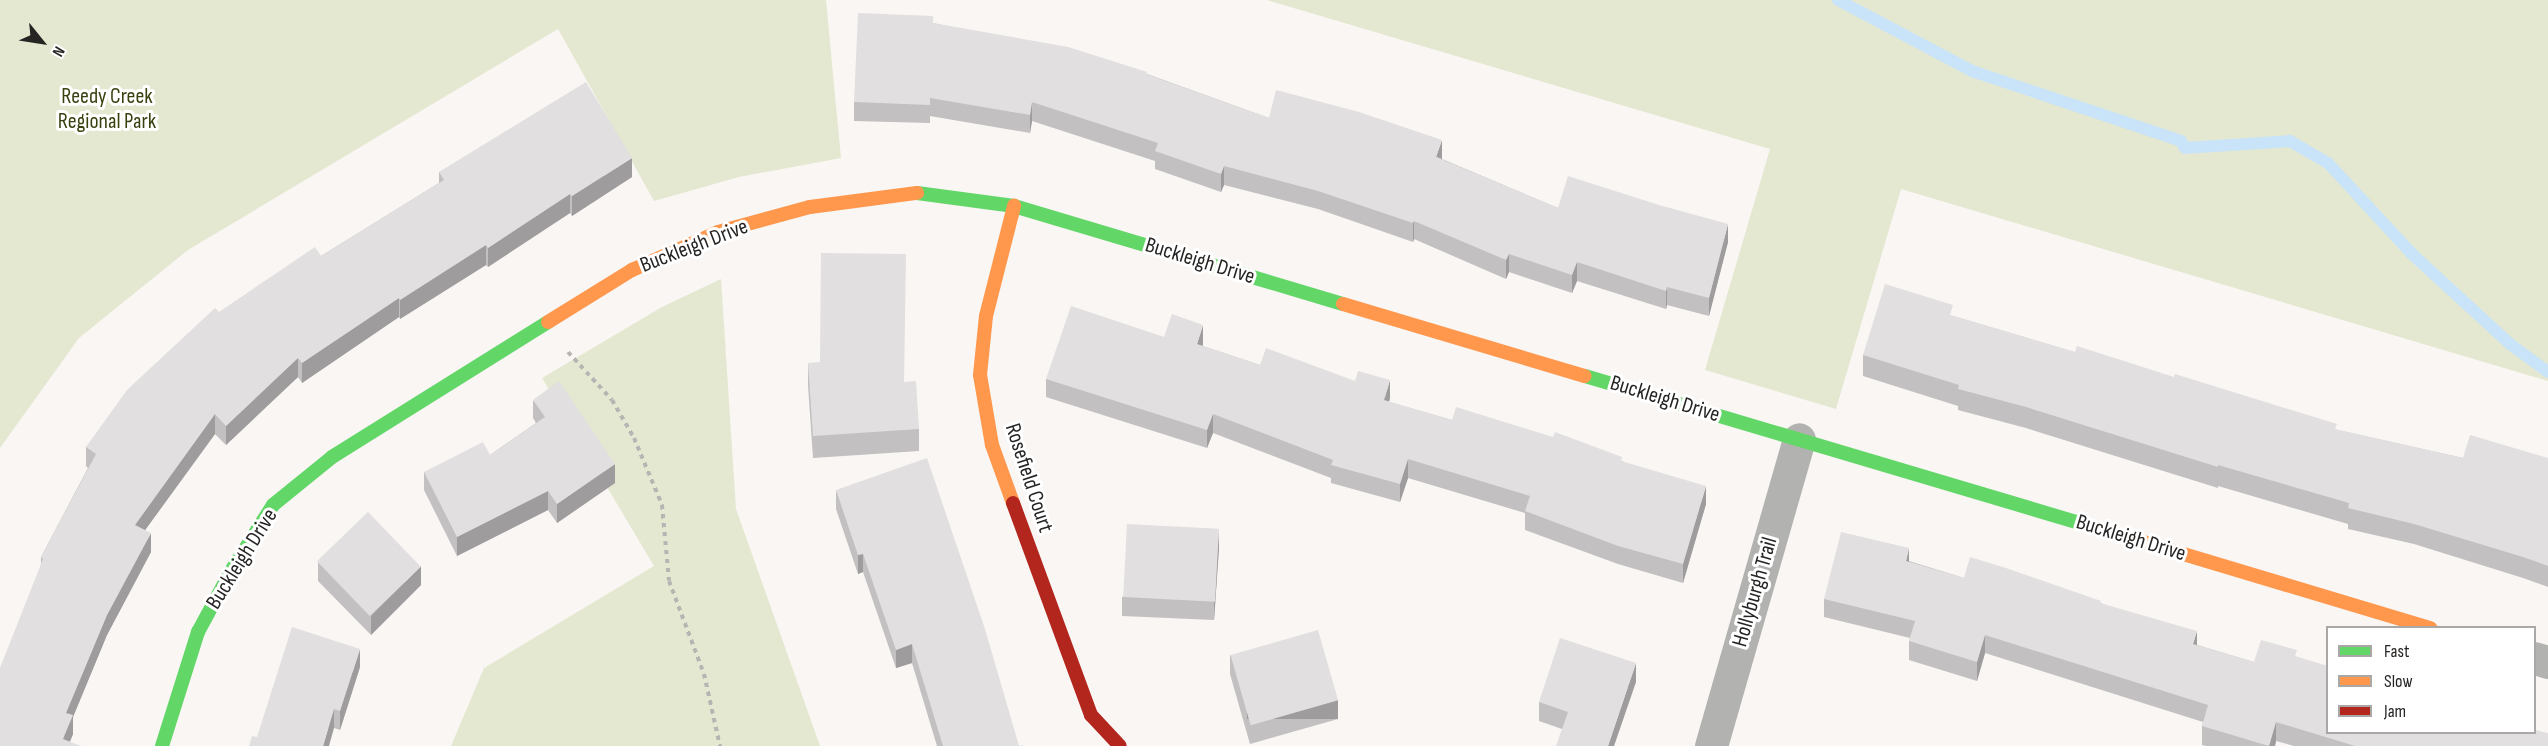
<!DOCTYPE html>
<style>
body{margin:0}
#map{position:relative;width:2548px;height:746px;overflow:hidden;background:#f9f6f4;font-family:"Sofia Sans Condensed",sans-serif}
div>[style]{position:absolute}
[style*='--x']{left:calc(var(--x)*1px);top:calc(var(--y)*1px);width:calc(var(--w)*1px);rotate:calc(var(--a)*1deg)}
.green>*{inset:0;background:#e5e8d0}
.stream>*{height:12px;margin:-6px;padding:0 6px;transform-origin:6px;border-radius:6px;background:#c9e4f8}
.path>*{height:4px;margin-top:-2px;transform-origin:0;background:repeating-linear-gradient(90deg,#b6b5b3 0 4.5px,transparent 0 9px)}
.street>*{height:33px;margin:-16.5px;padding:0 16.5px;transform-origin:16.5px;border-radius:16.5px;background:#b2b2b1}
.fast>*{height:14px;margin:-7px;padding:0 7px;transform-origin:7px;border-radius:7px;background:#63d668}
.slow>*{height:14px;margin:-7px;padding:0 7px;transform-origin:7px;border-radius:7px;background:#ff974d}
.jam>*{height:14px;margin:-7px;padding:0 7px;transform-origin:7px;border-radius:7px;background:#b3261e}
.wall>*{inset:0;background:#c2c0c0}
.shaded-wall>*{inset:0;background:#9e9c9c;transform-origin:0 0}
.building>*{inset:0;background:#e1dfdf;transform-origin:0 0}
span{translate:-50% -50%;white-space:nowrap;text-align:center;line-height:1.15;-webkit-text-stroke:6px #fff;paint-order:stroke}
.park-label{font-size:22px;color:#3a410f}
.street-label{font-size:22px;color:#272524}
.legend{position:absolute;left:2326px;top:626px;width:210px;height:108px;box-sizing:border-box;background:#fff;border:2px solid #a9a8a7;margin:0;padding:8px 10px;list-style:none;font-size:18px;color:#272524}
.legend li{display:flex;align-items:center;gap:12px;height:30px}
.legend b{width:30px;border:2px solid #a9a8a7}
.north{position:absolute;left:12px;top:12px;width:60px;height:60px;-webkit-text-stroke:4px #fff;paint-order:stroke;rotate:120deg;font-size:16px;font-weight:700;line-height:24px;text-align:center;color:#272524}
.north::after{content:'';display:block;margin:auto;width:21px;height:27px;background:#272524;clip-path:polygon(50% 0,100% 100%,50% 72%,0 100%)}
</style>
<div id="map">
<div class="green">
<div style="clip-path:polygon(0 0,826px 0,841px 158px,739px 177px,654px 201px,558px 29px,188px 250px,79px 338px,0 448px)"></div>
<div style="clip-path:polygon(1267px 0,2548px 0,2548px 381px,1901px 189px,1836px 409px,1705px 370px,1770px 149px)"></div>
<div style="clip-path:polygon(721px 279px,736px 509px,820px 746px,451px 746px,484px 668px,654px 566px,542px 378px,662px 307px)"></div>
</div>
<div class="stream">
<div style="--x:1838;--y:0;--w:152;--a:27.9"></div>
<div style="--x:1972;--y:71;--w:220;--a:18.5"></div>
<div style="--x:2181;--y:141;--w:8;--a:60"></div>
<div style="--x:2185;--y:148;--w:105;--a:-3.8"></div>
<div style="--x:2290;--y:141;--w:44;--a:30.1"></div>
<div style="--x:2328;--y:163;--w:122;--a:47.3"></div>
<div style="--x:2411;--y:253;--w:134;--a:42.6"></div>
<div style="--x:2510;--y:344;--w:47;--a:36.4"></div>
</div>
<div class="path">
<div style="--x:568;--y:352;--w:65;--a:47.5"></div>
<div style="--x:612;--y:400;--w:44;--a:59.9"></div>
<div style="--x:634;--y:438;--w:73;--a:67.3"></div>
<div style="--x:662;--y:505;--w:76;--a:84.7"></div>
<div style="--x:669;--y:581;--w:99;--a:69.4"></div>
<div style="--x:704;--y:674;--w:74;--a:77.5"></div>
</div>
<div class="street">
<div style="--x:2534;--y:658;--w:15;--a:16"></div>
<div style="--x:1711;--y:746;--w:319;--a:-74"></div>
</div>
<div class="fast">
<div style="--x:917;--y:193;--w:98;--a:7.6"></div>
<div style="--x:1014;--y:206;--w:343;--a:16.6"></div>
<div style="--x:1585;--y:376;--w:537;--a:16.55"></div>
<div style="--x:162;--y:746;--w:120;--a:-72.5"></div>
<div style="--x:198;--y:632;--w:69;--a:-61.6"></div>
<div style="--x:231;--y:571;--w:78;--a:-57.5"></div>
<div style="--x:273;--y:505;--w:76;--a:-39.1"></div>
<div style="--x:332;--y:457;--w:255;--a:-32"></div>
</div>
<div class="slow">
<div style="--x:1343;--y:304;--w:252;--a:16.6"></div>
<div style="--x:548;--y:322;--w:99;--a:-31.8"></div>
<div style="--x:632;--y:270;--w:94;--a:-23.8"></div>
<div style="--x:718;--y:232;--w:95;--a:-15.2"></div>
<div style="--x:810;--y:207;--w:108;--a:-7.5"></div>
<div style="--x:1013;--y:503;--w:62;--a:-109.9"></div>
<div style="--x:992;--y:445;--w:71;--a:-99.7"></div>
<div style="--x:980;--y:375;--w:59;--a:-84.2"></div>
<div style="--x:986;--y:316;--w:114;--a:-75.7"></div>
<div style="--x:2100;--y:529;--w:345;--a:16.7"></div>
</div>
<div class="jam">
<div style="--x:1013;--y:503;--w:226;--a:69.8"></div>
<div style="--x:1091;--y:715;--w:42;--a:46.9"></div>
</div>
<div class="wall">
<div style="clip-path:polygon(933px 23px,1147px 74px,1269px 118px,1442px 159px,1558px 208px,1728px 242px,1709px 316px,1667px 305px,1666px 309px,1577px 281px,1572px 293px,1509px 272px,1506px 279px,1414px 239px,1413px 242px,1318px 209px,1224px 185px,1221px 192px,1155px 169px,1155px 161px,1032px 121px,1030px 133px,930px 116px,930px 123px,854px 121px,854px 102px)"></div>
<div style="clip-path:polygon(439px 172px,632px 177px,572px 216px,570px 213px,488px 267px,486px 265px,400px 319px,399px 317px,302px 383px,298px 377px,226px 445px,215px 434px,145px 530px,151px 552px,107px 635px,73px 717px,73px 734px,70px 742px,0 746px,41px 564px,41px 557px,88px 468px,86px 466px,86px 447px,321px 256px,439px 183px)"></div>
<div style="clip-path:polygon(1953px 316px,2337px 430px,2463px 458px,2548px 458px,2548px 587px,2523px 578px,2414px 544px,2348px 529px,2348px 524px,2218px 486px,2218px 488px,2026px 428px,1958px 410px,1958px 406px,1863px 376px,1863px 355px)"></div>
<div style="clip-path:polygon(1164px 337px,1203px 344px,1203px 346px,1260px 365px,1390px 398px,1389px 402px,1452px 420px,1622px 461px,1706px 504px,1683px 583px,1618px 564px,1525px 530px,1525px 513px,1408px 478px,1400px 502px,1331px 483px,1331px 478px,1213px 433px,1207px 448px,1046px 397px,1046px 379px)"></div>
<div style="clip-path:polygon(808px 363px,904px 382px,919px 429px,919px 451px,813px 458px,808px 385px)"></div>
<div style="clip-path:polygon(533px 400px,615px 483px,557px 523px,548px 510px,457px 556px,424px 490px,424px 472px,490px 455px,536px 423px,533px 418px)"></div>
<div style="clip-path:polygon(836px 490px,1019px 746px,1023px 746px,937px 746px,912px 663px,896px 668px,863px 572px,858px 574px,836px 509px)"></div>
<div style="clip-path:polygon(1219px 548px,1214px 620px,1122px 616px,1122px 597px)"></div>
<div style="clip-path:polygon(1909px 561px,1964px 578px,2101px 603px,2197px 645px,2254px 662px,2297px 657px,2548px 746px,2294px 746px,2276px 741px,2275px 746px,2206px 746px,2202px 745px,2202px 726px,2203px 722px,1985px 653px,1977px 681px,1909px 660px,1909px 641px,1910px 638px,1824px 617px,1824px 599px)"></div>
<div style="clip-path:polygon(318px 562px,421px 585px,371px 635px,318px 581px)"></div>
<div style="clip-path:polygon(1230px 655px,1338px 719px,1250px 744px,1230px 674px)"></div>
<div style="clip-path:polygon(360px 667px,340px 730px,334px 728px,257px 737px)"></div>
<div style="clip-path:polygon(1636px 682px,1562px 729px,1539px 721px,1539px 702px)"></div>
</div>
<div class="shaded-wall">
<div style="clip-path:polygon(1032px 102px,1032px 121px,1030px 133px,1030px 115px)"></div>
<div style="clip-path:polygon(1442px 140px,1442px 159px,1436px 157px)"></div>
<div style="clip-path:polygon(632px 158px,632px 177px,572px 216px,572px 196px)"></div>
<div style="clip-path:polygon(1224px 166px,1224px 185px,1221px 192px,1221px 174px)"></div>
<div style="clip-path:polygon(570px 194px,570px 213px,488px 267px,488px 248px)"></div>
<div style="clip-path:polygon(1414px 221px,1414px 239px,1413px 242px,1413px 223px)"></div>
<div style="clip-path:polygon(1728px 224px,1728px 242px,1709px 316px,1709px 298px)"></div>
<div style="clip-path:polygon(486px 245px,486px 265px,400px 319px,400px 300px)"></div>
<div style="clip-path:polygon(1509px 254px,1509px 272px,1506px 279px,1506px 260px)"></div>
<div style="clip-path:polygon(1577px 262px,1577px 281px,1572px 293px,1572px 275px)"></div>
<div style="clip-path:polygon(1667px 287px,1667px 305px,1666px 309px,1666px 291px)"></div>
<div style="clip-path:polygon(399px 298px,399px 317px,302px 383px,302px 363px)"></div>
<div style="clip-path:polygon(1203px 325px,1203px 344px,1197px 362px,1197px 344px)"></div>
<div style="clip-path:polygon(298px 358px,298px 377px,226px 445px,226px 426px)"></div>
<div style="clip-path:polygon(1390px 380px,1390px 398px,1384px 419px,1384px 400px)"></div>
<div style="clip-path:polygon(215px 414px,215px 434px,135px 544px,135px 525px)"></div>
<div style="clip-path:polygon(1213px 414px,1213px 433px,1207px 448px,1207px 430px)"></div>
<div style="clip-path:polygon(1408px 459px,1408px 478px,1400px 502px,1400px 484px)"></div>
<div style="clip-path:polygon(615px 464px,615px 483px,557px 523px,557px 504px)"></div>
<div style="clip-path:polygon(1706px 486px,1706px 504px,1683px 583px,1683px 564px)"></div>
<div style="clip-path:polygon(548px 491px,548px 510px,457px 556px,457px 537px)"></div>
<div style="clip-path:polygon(1219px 529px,1219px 548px,1214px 620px,1214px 602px)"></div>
<div style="clip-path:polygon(151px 533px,151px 552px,107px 635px,73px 717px,73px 734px,68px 746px,63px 739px,66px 713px,107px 615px)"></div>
<div style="clip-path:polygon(1909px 548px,1909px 567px,1906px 561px)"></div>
<div style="clip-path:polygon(863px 554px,863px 572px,858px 574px,858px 555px)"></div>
<div style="clip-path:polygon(421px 566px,421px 585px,371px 635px,371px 616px)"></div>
<div style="clip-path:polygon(2197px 631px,2197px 650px,2193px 644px)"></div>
<div style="clip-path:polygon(1985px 635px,1985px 653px,1977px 681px,1977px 662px)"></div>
<div style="clip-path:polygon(912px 644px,912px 663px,896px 668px,896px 650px)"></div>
<div style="clip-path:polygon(360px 649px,360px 667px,340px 730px,340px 711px)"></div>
<div style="clip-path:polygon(1636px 663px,1636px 682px,1614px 746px,1608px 746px)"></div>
<div style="left:1338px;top:700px;width:19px;height:91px;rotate:90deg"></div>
<div style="clip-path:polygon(334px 709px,334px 728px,329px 746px,323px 746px)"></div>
<div style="clip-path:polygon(2276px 722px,2276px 741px,2275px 746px,2269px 746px)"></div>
</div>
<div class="building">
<div style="clip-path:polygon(858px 13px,933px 16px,933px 23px,1068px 47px,1147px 72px,1146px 74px,1269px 118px,1276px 90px,1359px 112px,1442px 140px,1436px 157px,1558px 208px,1568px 176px,1659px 205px,1728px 224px,1709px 298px,1667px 287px,1666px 291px,1577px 262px,1572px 275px,1509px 254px,1506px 260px,1414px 221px,1413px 223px,1318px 191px,1224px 166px,1221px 174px,1155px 151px,1158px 143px,1032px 102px,1030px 115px,930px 98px,930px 105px,854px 102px)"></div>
<div style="clip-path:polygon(586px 82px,632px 158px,572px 196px,570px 194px,488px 248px,486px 245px,400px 300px,399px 298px,302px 363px,298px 358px,226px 426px,215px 414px,135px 525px,151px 533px,107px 615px,66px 713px,73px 715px,63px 739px,81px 746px,0 746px,0 668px,43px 559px,41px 557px,96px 454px,86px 447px,127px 390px,215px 308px,219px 312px,315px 247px,321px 256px,444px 180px,439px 172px)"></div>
<div style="clip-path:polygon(821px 253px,906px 254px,904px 382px,916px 381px,919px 429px,813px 436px,808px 363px,820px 362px)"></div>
<div style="clip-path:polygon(1885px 284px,1953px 305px,1950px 315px,2075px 352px,2077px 346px,2174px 377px,2175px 374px,2337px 424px,2335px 429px,2463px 458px,2470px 435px,2548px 458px,2548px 566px,2523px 557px,2414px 524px,2348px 508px,2349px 503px,2218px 465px,2218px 467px,2026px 407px,1958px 389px,1959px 385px,1863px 355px)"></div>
<div style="clip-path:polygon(1071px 306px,1164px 337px,1172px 314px,1203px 325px,1197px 344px,1260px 365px,1266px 348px,1355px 381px,1358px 371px,1390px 380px,1384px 400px,1452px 420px,1456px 407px,1553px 437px,1555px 432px,1622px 457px,1621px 461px,1706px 486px,1683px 564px,1618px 546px,1525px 511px,1530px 496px,1408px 459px,1400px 484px,1331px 465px,1333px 460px,1213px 414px,1207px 430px,1046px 379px)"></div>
<div style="clip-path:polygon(559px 381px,615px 464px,557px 504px,548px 491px,457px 537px,424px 472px,483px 442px,490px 455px,545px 417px,533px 400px)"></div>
<div style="clip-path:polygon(927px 458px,985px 629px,1019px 746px,1022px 745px,1023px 746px,943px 746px,912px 644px,896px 650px,863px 554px,858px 555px,836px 490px)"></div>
<div style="left:368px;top:512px;width:76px;height:71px;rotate:46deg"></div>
<div style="left:1127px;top:524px;width:92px;height:73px;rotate:3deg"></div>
<div style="clip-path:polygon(1841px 532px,1909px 548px,1906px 561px,1964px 578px,1970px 557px,2006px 568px,2101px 601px,2100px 603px,2197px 631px,2193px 644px,2254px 662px,2261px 640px,2297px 650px,2295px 656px,2328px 666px,2328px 732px,2535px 732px,2535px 730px,2548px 733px,2548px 746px,2355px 746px,2276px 722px,2269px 746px,2202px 726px,2208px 705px,1985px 635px,1977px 662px,1909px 641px,1915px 621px,1824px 599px)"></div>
<div style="clip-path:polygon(292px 627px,360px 649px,340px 711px,334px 709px,323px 746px,249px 746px,252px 736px,257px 737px)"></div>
<div style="left:1318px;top:630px;width:73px;height:91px;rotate:74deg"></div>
<div style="clip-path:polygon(1560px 638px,1636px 663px,1608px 746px,1556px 746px,1568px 712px,1539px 702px)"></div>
</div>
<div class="park-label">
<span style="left:107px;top:109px">Reedy Creek<br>Regional Park</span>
</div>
<div class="street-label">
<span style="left:694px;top:246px;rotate:-21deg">Buckleigh Drive</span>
<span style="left:1200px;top:261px;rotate:17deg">Buckleigh Drive</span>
<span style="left:1665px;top:399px;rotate:17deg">Buckleigh Drive</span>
<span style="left:1029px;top:478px;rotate:72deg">Rosefield Court</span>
<span style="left:2131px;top:538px;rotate:17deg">Buckleigh Drive</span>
<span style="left:242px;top:559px;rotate:-58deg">Buckleigh Drive</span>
<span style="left:1755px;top:592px;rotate:-74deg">Hollyburgh Trail</span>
</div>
<ul class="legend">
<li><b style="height:8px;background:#63d668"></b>Fast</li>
<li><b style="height:8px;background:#ff974d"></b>Slow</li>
<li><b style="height:8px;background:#b3261e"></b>Jam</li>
</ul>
<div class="north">N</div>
</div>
